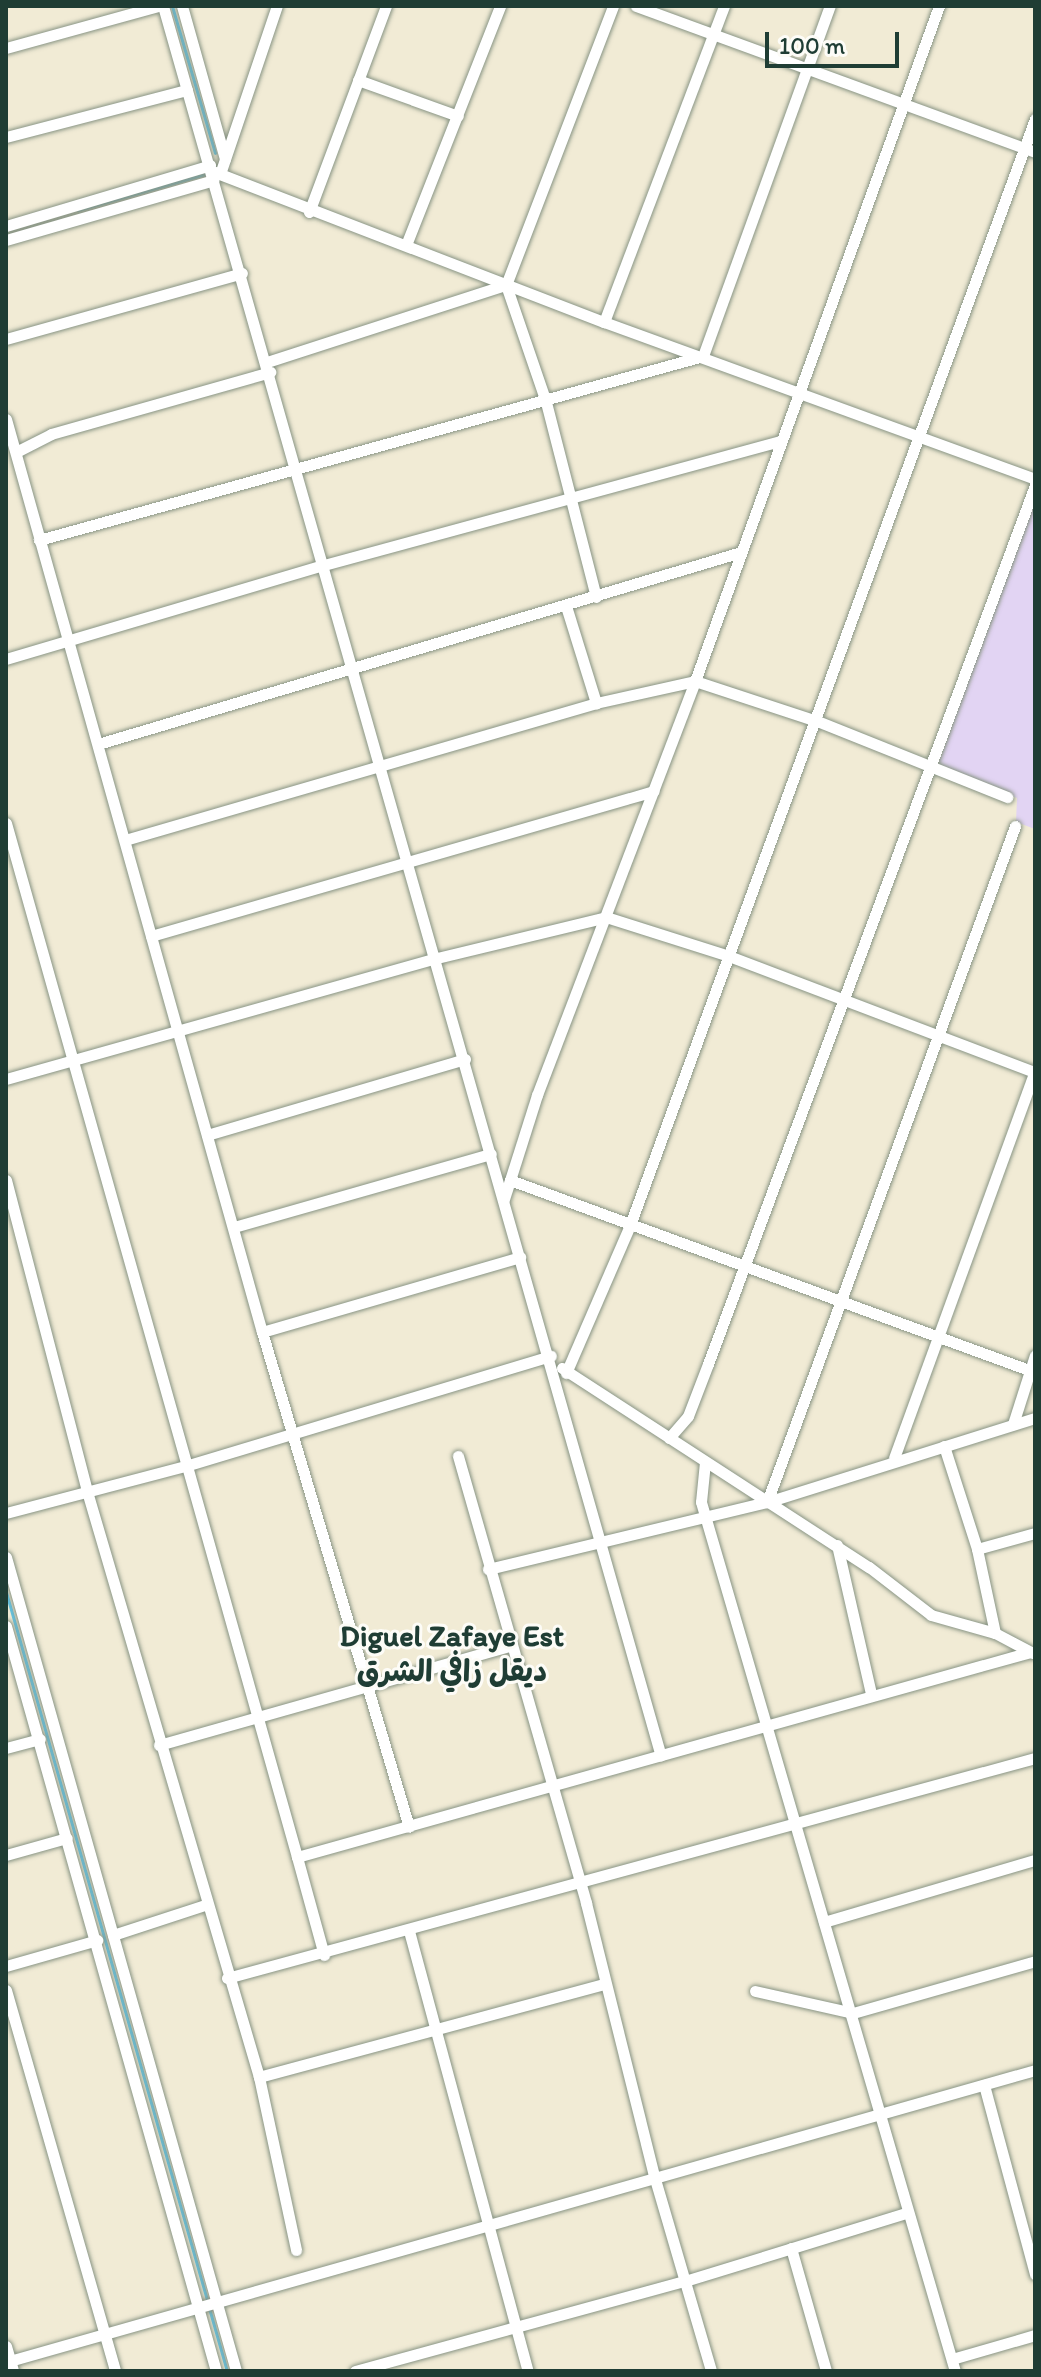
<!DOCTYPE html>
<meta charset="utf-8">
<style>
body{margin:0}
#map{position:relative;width:1041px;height:2377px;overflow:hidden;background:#f1ebd5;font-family:Itim,"Playpen Sans Arabic",sans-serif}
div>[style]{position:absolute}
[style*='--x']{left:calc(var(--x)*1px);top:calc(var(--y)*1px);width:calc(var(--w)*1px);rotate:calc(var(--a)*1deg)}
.built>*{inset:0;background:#e2d4f3}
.stream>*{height:3px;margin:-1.5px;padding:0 1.5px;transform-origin:1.5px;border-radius:1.5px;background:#63c2e1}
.roads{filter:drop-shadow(0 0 2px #889484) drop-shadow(0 0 2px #889484)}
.minor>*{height:11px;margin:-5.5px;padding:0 5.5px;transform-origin:5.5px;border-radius:5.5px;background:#fff}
span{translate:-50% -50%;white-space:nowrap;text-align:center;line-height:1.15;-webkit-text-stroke:6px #fdfcf7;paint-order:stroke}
.neighbourhood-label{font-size:30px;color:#1f3d34;font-weight:700}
.frame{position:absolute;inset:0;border:8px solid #1f3d34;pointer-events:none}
.scale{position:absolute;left:765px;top:32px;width:134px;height:36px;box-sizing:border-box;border:4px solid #1f3d34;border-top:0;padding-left:10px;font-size:24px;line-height:28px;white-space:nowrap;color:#1f3d34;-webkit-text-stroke:6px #fdfcf7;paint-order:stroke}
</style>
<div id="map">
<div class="built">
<div style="clip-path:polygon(1035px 497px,1035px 829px,1016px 822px,1017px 798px,937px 767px)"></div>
</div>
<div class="stream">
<div style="--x:172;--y:6;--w:153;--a:73.7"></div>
<div style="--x:78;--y:210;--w:132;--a:-15.8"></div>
<div style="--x:6;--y:1592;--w:736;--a:74.15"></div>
<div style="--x:209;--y:2308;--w:66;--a:74.1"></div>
</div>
<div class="roads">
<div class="minor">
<div style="--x:163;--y:6;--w:1819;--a:74.12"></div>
<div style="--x:182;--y:6;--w:159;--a:74.3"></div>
<div style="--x:636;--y:6;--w:425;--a:20.1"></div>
<div style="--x:6;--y:48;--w:159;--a:-15.4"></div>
<div style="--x:358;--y:80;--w:106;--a:19.8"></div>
<div style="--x:6;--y:137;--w:187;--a:-14.6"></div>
<div style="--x:212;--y:171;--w:420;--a:21.1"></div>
<div style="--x:604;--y:322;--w:459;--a:20"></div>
<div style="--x:220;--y:174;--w:177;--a:-71.3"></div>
<div style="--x:309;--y:212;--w:220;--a:-69.5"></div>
<div style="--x:6;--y:226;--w:213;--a:-16.6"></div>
<div style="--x:6;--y:240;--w:216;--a:-16.1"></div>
<div style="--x:406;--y:245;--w:257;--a:-68.5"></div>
<div style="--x:604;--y:322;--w:338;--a:-69.2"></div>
<div style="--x:6;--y:339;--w:245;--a:-15.6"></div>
<div style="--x:267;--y:362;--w:251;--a:-17.9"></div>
<div style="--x:6;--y:419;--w:948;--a:74.34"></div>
<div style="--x:262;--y:1332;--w:516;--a:73.46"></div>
<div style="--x:16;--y:452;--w:39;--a:-27"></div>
<div style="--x:51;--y:434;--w:228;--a:-15.8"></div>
<div style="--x:39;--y:540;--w:689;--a:-15.49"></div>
<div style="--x:703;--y:356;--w:372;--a:-70.1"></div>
<div style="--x:596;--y:597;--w:204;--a:-104.4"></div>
<div style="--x:545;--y:399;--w:120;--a:-108.9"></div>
<div style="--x:506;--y:285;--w:299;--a:-69"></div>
<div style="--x:566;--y:606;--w:102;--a:72.8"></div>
<div style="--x:6;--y:659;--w:327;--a:-16.5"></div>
<div style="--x:320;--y:566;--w:476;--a:-15.2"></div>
<div style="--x:98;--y:744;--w:668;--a:-16.62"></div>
<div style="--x:6;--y:823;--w:1074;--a:74.28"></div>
<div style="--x:125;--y:840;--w:491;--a:-16.2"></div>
<div style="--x:596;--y:703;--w:101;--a:-12.5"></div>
<div style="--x:695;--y:681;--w:128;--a:18.2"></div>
<div style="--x:817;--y:721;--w:205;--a:21.8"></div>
<div style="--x:151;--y:936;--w:523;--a:-16.08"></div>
<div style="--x:6;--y:1079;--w:448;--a:-15.7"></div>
<div style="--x:437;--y:958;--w:174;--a:-13.6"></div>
<div style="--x:606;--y:917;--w:129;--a:17.6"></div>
<div style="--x:729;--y:956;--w:327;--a:20.8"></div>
<div style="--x:207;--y:1135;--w:269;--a:-16.4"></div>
<div style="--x:6;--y:1180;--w:318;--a:75.4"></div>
<div style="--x:86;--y:1488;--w:614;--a:73.63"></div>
<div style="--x:259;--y:2077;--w:177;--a:77.9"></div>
<div style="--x:510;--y:1180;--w:553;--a:20.11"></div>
<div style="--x:504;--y:1199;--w:109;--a:-72.4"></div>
<div style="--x:537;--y:1095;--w:443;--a:-69.1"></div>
<div style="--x:695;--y:681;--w:718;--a:-70.13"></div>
<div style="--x:234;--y:1227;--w:267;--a:-15.9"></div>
<div style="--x:262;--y:1332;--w:269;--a:-16.2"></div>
<div style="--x:562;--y:1368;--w:366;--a:33"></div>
<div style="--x:869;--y:1567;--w:78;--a:37.7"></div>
<div style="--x:931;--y:1615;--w:66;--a:15.7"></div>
<div style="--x:995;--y:1633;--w:43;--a:27.8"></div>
<div style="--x:566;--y:1373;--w:161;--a:-66.6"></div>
<div style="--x:630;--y:1225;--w:1178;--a:-69.89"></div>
<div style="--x:1013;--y:1424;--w:72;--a:-72.3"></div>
<div style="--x:669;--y:1438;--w:29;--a:-49"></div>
<div style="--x:688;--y:1416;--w:56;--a:-69"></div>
<div style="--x:708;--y:1364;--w:938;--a:-69.59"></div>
<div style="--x:944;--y:1446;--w:108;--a:72.2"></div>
<div style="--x:977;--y:1549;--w:86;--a:77.9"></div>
<div style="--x:458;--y:1456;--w:465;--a:74"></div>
<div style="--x:586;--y:1903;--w:284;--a:76"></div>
<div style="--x:655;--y:2179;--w:200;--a:73.7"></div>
<div style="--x:894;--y:1458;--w:412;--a:-70"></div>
<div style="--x:705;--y:1462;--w:40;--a:95.7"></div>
<div style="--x:701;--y:1502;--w:905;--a:73.71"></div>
<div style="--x:767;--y:1502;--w:720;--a:-69.85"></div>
<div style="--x:6;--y:1513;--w:189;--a:-14.7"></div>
<div style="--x:189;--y:1465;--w:378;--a:-16.8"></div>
<div style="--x:837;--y:1545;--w:152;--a:77.1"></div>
<div style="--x:977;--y:1549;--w:60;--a:-15.4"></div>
<div style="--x:6;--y:1557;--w:846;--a:74.22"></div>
<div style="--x:488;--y:1569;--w:287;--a:-13.5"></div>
<div style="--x:767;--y:1502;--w:281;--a:-17.4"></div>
<div style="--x:6;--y:1626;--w:774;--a:74.26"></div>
<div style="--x:159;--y:1745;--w:365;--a:-15.8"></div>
<div style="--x:6;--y:1748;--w:35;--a:-15"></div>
<div style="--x:6;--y:1855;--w:63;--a:-15.6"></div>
<div style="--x:824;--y:1922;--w:220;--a:-16.4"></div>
<div style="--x:409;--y:1931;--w:456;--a:74.9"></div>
<div style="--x:113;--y:1935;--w:97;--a:-18.1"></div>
<div style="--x:324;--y:1955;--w:102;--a:-105.4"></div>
<div style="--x:297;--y:1857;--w:761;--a:-15.62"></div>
<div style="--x:6;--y:1966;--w:95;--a:-15.9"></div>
<div style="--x:227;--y:1978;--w:837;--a:-15.23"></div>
<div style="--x:6;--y:1990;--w:396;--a:74"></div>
<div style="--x:755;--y:1991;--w:100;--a:12.7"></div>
<div style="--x:853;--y:2013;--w:189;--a:-15.9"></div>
<div style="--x:259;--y:2077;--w:357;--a:-15.1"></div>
<div style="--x:984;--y:2085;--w:196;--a:74.9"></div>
<div style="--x:791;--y:2248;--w:128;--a:74.1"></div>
<div style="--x:6;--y:2346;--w:26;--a:74"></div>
<div style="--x:952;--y:2359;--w:86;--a:-16.1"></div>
<div style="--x:6;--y:2362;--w:1070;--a:-15.84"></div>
<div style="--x:355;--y:2371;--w:342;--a:-15.3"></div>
<div style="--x:685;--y:2281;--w:231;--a:-17.1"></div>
</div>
</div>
<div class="neighbourhood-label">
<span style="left:452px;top:1653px">Diguel Zafaye Est<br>ديقل زافي الشرق</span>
</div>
<div class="frame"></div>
<div class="scale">100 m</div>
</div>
